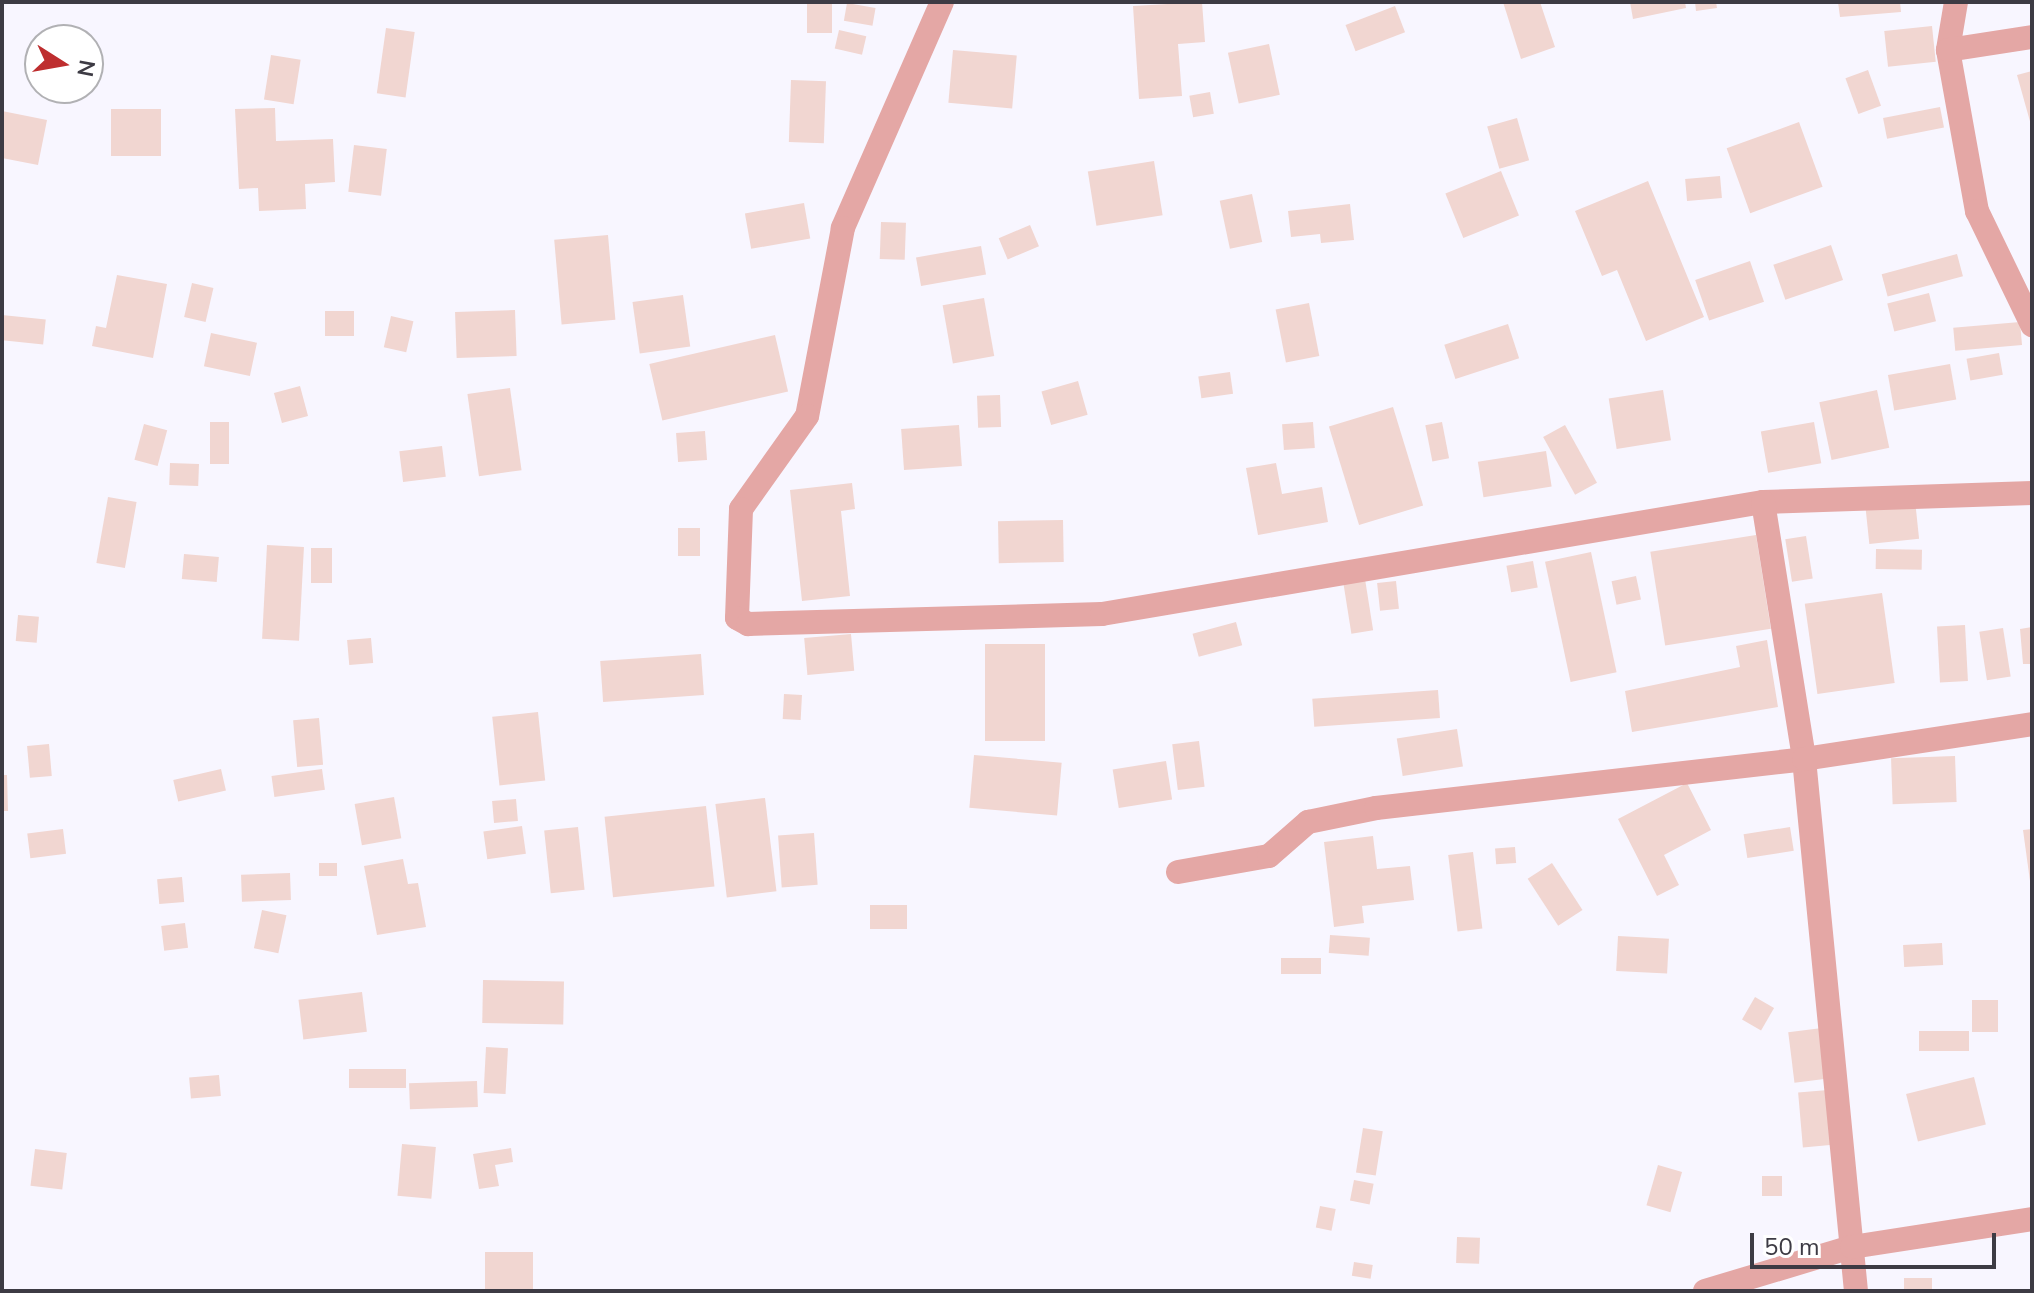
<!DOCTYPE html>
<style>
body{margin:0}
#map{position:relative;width:2034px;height:1293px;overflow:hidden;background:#f8f6ff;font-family:"Nunito Sans",sans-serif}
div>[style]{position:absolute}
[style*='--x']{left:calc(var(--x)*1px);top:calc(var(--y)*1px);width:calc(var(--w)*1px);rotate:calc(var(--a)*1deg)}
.building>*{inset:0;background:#f1d6d1;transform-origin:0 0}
.street>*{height:24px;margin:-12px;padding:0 12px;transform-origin:12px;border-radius:12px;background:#e4a7a5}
span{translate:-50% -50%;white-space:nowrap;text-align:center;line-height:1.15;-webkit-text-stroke:7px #fff;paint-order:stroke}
.frame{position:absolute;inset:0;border:4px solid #3d3b44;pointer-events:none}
.north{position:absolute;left:24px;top:24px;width:80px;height:80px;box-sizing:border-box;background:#fff;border:2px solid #b1b1b4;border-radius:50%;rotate:101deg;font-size:22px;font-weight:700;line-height:32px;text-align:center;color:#3d3b44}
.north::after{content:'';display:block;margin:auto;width:28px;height:36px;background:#be2e2f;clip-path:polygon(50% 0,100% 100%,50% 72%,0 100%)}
.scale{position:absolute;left:1750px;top:1233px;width:246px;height:36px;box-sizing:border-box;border:4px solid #3d3b44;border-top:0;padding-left:10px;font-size:24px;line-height:28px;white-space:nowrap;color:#3d3b44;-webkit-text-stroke:6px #fff;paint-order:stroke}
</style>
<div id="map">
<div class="building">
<div style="left:807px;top:2px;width:25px;height:31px"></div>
<div style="clip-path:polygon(1202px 2px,1205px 42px,1178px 44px,1182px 96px,1139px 99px,1133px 6px)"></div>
<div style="clip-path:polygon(1503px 2px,1540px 2px,1555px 47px,1521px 59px)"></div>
<div style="clip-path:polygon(1630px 2px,1685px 2px,1686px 8px,1633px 19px)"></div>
<div style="clip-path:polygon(1695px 2px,1716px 2px,1717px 8px,1696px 11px)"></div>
<div style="clip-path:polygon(1838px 2px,1900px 2px,1901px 12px,1840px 17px)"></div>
<div style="left:847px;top:3px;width:29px;height:18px;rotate:10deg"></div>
<div style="left:1395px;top:6px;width:28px;height:53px;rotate:69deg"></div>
<div style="left:1932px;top:26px;width:36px;height:48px;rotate:84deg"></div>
<div style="left:386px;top:28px;width:29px;height:66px;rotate:8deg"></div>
<div style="left:839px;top:30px;width:28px;height:19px;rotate:13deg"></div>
<div style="left:1269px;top:44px;width:52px;height:42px;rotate:78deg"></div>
<div style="left:953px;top:50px;width:64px;height:53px;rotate:5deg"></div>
<div style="left:271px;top:55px;width:30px;height:45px;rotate:9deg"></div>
<div style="left:1868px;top:70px;width:38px;height:24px;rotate:70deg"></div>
<div style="clip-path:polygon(2032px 71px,2032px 125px,2031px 125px,2017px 75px)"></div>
<div style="left:791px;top:80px;width:35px;height:62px;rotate:2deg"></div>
<div style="left:1210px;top:92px;width:22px;height:21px;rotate:80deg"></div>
<div style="left:1940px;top:107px;width:21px;height:58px;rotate:79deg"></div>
<div style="clip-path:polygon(275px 108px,276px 141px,333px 139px,335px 182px,305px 184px,306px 209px,259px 211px,258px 188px,239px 189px,235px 109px)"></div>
<div style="left:161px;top:109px;width:47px;height:50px;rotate:90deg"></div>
<div style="clip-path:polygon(2px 111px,47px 120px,38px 165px,2px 158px)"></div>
<div style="left:1517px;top:118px;width:44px;height:31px;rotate:74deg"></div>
<div style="left:1799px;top:122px;width:69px;height:77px;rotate:70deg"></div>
<div style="left:354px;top:145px;width:33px;height:47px;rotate:7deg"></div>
<div style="left:1154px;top:161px;width:55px;height:67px;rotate:81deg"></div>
<div style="left:1501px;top:171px;width:48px;height:60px;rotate:68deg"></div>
<div style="left:1720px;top:176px;width:22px;height:35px;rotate:85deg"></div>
<div style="clip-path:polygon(1648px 181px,1704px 317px,1646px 341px,1617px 270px,1602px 276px,1575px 211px)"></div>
<div style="left:1252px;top:194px;width:49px;height:33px;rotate:78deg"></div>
<div style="left:804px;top:203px;width:36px;height:60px;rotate:80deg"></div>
<div style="clip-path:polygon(1350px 204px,1354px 240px,1321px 243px,1320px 234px,1291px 237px,1288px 211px)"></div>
<div style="left:881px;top:222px;width:25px;height:37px;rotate:2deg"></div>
<div style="left:1030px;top:225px;width:23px;height:34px;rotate:67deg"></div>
<div style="left:608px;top:235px;width:85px;height:54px;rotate:85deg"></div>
<div style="left:1831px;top:245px;width:37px;height:61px;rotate:71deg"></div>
<div style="left:981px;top:246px;width:29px;height:66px;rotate:80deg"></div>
<div style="left:1957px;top:254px;width:23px;height:78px;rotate:75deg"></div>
<div style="left:1750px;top:261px;width:43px;height:58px;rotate:71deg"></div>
<div style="clip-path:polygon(117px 275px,167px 284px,153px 358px,92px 346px,96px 326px,106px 328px)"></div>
<div style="left:192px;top:283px;width:22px;height:35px;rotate:13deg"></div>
<div style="left:1929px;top:293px;width:29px;height:43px;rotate:76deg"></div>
<div style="left:683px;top:295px;width:52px;height:51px;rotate:82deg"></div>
<div style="left:984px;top:298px;width:59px;height:42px;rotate:80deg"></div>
<div style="left:1309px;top:303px;width:54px;height:34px;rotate:79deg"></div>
<div style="left:515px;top:310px;width:46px;height:60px;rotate:88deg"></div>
<div style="left:325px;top:311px;width:29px;height:25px"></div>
<div style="left:2px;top:315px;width:44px;height:25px;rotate:6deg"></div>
<div style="left:391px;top:316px;width:23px;height:32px;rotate:13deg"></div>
<div style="left:2020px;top:322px;width:23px;height:67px;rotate:85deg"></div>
<div style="left:1508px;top:324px;width:36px;height:67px;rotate:72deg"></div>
<div style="left:211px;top:333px;width:47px;height:34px;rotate:12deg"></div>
<div style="left:775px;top:335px;width:58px;height:129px;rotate:77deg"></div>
<div style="left:1999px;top:353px;width:22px;height:33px;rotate:80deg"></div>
<div style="left:1950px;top:364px;width:36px;height:63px;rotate:80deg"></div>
<div style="left:1230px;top:372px;width:22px;height:32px;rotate:82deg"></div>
<div style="left:1078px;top:381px;width:35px;height:38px;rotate:74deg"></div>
<div style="left:300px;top:386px;width:31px;height:27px;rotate:75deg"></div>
<div style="left:510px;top:388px;width:83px;height:43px;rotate:82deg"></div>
<div style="left:1663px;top:390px;width:51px;height:55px;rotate:81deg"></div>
<div style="left:1877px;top:390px;width:59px;height:59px;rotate:78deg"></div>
<div style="left:1000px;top:395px;width:32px;height:23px;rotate:88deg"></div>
<div style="left:1393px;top:407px;width:103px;height:67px;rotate:73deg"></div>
<div style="left:210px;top:422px;width:19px;height:42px"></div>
<div style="left:1313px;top:422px;width:26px;height:31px;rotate:86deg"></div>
<div style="left:1442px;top:422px;width:37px;height:17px;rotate:79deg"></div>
<div style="left:1814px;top:422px;width:42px;height:54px;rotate:80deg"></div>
<div style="left:144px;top:424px;width:24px;height:37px;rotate:15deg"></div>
<div style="left:959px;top:425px;width:41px;height:58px;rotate:86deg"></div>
<div style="left:1565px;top:425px;width:66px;height:25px;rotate:61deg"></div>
<div style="left:705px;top:431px;width:29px;height:29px;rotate:86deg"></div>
<div style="left:442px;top:446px;width:31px;height:43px;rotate:83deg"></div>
<div style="left:1546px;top:451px;width:36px;height:69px;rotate:81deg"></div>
<div style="left:170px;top:463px;width:29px;height:22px;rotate:2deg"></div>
<div style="clip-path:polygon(1276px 463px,1282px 494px,1322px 487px,1328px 522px,1258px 535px,1246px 468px)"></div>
<div style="clip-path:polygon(852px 483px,855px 509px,841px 511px,850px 596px,802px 601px,790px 490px)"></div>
<div style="left:108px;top:497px;width:29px;height:67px;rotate:10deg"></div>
<div style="left:1915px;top:500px;width:39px;height:50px;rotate:84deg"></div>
<div style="left:1063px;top:520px;width:42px;height:65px;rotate:89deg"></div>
<div style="left:678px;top:528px;width:22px;height:28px"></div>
<div style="left:1756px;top:535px;width:95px;height:107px;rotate:81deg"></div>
<div style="left:1806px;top:536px;width:43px;height:21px;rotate:81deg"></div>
<div style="left:267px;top:545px;width:37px;height:94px;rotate:3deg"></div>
<div style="left:311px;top:548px;width:21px;height:35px"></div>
<div style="left:1876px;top:549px;width:46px;height:20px;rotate:1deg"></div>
<div style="left:1591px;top:552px;width:123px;height:47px;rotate:78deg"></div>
<div style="left:184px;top:554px;width:35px;height:25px;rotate:5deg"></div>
<div style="left:1533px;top:561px;width:27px;height:27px;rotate:80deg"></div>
<div style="left:1636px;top:576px;width:24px;height:25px;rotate:78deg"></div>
<div style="left:1365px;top:579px;width:52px;height:22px;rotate:81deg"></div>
<div style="left:1396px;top:581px;width:28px;height:19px;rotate:84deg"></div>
<div style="left:1882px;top:593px;width:91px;height:78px;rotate:82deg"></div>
<div style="left:18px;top:615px;width:21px;height:26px;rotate:5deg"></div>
<div style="left:1236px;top:622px;width:24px;height:45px;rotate:75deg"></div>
<div style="left:1965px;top:625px;width:56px;height:28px;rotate:87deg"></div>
<div style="clip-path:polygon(2032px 627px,2032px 664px,2023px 664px,2020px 629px)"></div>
<div style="left:2003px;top:628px;width:49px;height:24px;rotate:81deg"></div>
<div style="left:851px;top:634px;width:37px;height:47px;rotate:85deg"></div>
<div style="left:371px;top:638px;width:25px;height:24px;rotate:85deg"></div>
<div style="clip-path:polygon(1767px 640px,1778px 707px,1632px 732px,1625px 691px,1740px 667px,1736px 646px)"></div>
<div style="left:985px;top:644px;width:60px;height:97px"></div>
<div style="left:701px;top:654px;width:41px;height:101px;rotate:86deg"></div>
<div style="left:1438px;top:690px;width:28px;height:126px;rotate:86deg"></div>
<div style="left:784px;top:694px;width:18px;height:25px;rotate:3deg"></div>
<div style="left:538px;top:712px;width:69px;height:46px;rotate:84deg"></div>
<div style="left:319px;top:718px;width:47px;height:26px;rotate:85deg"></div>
<div style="left:1457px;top:729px;width:38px;height:61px;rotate:81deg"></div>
<div style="left:1199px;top:741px;width:46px;height:27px;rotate:83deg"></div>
<div style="left:49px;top:744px;width:32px;height:22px;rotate:85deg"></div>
<div style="left:974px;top:755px;width:88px;height:53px;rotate:5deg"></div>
<div style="left:1955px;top:756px;width:46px;height:64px;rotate:88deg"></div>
<div style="left:1166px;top:761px;width:39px;height:54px;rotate:81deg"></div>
<div style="left:221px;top:769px;width:22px;height:49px;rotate:77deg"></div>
<div style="left:322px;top:769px;width:21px;height:51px;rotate:82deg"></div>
<div style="clip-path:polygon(2px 775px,7px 775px,8px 811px,2px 811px)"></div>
<div style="clip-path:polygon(1687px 783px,1711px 830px,1664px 855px,1679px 885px,1657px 896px,1618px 819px)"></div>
<div style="left:394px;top:797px;width:42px;height:40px;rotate:80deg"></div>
<div style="left:765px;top:798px;width:94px;height:50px;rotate:83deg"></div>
<div style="left:516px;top:799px;width:22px;height:24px;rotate:85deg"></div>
<div style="left:706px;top:806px;width:81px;height:102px;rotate:84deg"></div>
<div style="left:522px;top:826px;width:28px;height:39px;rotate:82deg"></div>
<div style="left:578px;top:827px;width:63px;height:34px;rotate:84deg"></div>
<div style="left:1790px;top:827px;width:24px;height:47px;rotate:81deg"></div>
<div style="left:63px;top:829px;width:25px;height:36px;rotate:83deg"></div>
<div style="clip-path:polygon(2032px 829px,2032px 881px,2030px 881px,2023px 830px)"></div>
<div style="left:814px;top:833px;width:52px;height:36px;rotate:86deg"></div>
<div style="clip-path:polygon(1373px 836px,1377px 869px,1410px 866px,1414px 900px,1362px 906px,1364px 923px,1334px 927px,1324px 842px)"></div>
<div style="left:1515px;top:847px;width:16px;height:20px;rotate:86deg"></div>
<div style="left:1473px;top:852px;width:77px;height:25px;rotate:83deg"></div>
<div style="clip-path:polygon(403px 859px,408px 884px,418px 883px,426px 927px,377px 935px,364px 866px)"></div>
<div style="left:319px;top:863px;width:18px;height:13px"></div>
<div style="left:1552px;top:863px;width:56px;height:29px;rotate:57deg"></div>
<div style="left:290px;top:873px;width:27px;height:49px;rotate:88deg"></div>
<div style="left:182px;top:877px;width:25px;height:25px;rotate:85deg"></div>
<div style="left:870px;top:905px;width:37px;height:24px"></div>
<div style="left:262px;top:910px;width:25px;height:39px;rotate:12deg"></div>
<div style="left:185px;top:923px;width:25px;height:24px;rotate:83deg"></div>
<div style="left:1330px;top:935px;width:40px;height:18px;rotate:4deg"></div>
<div style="left:1618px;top:936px;width:51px;height:35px;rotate:3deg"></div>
<div style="left:1942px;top:943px;width:22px;height:39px;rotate:87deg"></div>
<div style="left:1321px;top:958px;width:16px;height:40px;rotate:90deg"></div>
<div style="left:483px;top:980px;width:81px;height:43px;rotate:1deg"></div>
<div style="left:362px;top:992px;width:40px;height:64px;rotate:83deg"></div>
<div style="left:1755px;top:997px;width:22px;height:26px;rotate:30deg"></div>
<div style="left:1972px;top:1000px;width:26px;height:32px"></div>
<div style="left:1822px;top:1028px;width:51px;height:34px;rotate:83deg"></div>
<div style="left:1969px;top:1031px;width:20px;height:50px;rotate:90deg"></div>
<div style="left:486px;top:1047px;width:22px;height:46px;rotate:3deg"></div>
<div style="left:406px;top:1069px;width:19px;height:57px;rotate:90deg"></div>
<div style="left:219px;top:1075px;width:21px;height:30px;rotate:85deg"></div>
<div style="left:1974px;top:1077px;width:49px;height:70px;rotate:76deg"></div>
<div style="left:477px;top:1081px;width:26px;height:68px;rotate:88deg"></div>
<div style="left:1828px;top:1090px;width:55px;height:30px;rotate:85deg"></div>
<div style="left:1363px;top:1128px;width:20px;height:45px;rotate:9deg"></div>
<div style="left:402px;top:1144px;width:34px;height:52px;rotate:5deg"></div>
<div style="clip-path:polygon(511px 1148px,513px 1162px,495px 1165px,499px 1186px,479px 1189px,473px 1154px)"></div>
<div style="left:35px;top:1149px;width:32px;height:37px;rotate:7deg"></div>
<div style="left:1658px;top:1165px;width:25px;height:42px;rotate:16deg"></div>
<div style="left:1762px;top:1176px;width:20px;height:20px"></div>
<div style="left:1354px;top:1180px;width:20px;height:21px;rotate:11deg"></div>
<div style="left:1320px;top:1206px;width:16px;height:22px;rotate:11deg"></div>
<div style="left:1457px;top:1237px;width:23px;height:26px;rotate:2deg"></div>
<div style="left:485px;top:1252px;width:48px;height:39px"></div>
<div style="left:1354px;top:1262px;width:19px;height:14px;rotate:9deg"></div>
<div style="left:1904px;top:1278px;width:28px;height:13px"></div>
</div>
<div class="street">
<div style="--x:942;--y:2;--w:247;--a:113.7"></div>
<div style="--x:843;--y:228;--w:191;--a:100.8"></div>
<div style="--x:807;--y:416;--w:114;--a:125.4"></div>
<div style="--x:741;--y:509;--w:109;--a:92.1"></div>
<div style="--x:737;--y:618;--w:13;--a:29"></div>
<div style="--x:748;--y:624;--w:354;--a:-1.6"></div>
<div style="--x:1102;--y:614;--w:670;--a:-9.62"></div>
<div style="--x:1763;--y:502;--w:269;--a:-1.9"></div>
<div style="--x:1956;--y:2;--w:49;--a:99.5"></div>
<div style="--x:1948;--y:50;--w:164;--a:79.8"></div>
<div style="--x:1977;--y:211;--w:127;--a:64.2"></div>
<div style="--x:1948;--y:50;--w:85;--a:-8.8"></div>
<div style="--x:1763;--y:502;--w:260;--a:80.9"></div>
<div style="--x:1804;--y:759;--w:535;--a:84.42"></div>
<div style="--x:1178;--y:872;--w:92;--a:-10"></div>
<div style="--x:1269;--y:856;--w:52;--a:-41.1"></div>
<div style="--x:1308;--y:822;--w:69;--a:-11.6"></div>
<div style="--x:1376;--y:808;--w:431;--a:-6.5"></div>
<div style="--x:1804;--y:759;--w:231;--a:-8.7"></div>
<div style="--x:1705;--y:1291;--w:153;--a:-16.7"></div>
<div style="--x:1852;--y:1247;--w:182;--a:-8.8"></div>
</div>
<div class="frame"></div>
<div class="north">N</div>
<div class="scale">50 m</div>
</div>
